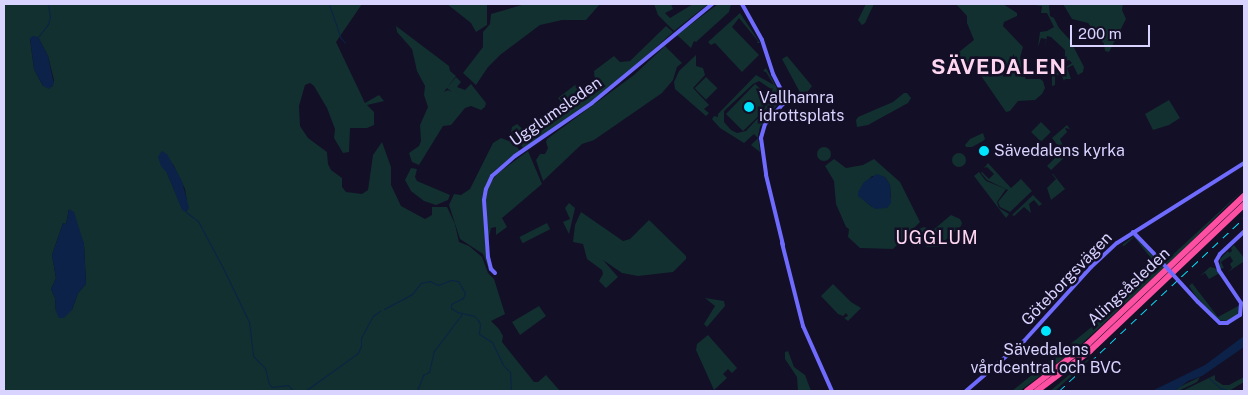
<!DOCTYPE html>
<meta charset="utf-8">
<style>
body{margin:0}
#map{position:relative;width:1248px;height:395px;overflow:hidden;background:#130f26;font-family:"Public Sans",sans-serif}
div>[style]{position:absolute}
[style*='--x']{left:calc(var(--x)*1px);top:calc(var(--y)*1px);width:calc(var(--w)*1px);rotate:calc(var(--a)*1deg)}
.green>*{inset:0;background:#12302f;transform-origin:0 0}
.round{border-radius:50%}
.water>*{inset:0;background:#0c2248}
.stream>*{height:1px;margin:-0.5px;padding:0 0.5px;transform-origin:0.5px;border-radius:0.5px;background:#0c2248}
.secondary>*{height:4px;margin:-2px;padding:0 2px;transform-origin:2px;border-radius:2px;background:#6f6bff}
.highway>*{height:5.5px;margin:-2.75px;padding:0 2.75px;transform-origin:2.75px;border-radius:2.75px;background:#ff4fa3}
.rail>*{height:1px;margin-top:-0.5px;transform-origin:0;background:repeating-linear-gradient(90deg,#00e5ff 0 8px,transparent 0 14px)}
.secondary-bridge>*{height:4px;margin:-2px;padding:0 2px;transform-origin:2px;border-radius:2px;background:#6f6bff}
.dots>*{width:14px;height:14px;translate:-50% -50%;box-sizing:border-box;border:2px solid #130f26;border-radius:50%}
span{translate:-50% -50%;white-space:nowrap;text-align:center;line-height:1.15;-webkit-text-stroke:5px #130f26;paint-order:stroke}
.poi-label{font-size:16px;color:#d9d4ff}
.left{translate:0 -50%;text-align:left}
.street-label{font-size:16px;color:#d9d4ff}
.neighbourhood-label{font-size:18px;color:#ffd6f0;letter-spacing:1px}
.district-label{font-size:21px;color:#ffd6f0;font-weight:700;letter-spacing:1px}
.frame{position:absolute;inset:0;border:5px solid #d9d4ff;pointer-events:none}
.scale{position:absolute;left:1070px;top:25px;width:80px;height:22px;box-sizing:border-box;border:2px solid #d9d4ff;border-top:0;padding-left:6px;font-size:15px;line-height:18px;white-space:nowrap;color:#d9d4ff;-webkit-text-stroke:4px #130f26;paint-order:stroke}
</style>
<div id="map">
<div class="green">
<div style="clip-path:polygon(evenodd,4px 4px,362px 4px,336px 42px,365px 103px,379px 95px,384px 101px,367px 105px,374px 112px,374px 125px,367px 128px,350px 128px,349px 152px,343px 153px,334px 138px,335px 129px,327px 108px,314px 86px,310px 83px,305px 85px,299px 106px,300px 126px,308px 138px,327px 152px,328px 164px,331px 170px,342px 178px,342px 187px,346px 192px,362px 194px,368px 190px,373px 155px,382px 142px,391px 167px,391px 185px,401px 206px,425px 219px,432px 215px,432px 207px,447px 207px,455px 224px,459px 242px,469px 246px,482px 257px,488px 273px,494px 279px,505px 314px,491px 321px,499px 329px,503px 336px,502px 342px,534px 382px,538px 382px,546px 375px,560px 391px,4px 391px,4px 4px,38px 37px,48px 56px,54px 80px,52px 87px,43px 86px,34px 69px,30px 39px,38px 37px,4px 4px,173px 164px,185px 189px,188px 208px,186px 212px,181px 206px,167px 173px,173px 164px,4px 4px,69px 209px,84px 244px,86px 284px,78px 293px,72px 310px,56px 312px,55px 298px,51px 289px,56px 278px,52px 255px,63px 223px,66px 224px,69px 209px)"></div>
<div style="clip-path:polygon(447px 4px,487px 4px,487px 25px,476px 32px,471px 23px)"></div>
<div style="clip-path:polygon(525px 4px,600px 4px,586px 20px,562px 20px,540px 25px,500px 55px,488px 67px,476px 85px,463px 73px,483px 47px,483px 32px,490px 24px,491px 14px)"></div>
<div style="clip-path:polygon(654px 4px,671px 4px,673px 9px,665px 13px,670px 18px,693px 4px,708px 4px,674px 31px,658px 15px)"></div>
<div style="clip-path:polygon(718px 4px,731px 4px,729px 12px,696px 42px,694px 41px,691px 48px,677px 35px)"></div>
<div style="clip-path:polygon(866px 4px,874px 4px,865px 23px,862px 25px,858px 20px)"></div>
<div style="clip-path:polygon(956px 4px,1003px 4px,1017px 13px,1017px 16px,1004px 22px,1003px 26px,1023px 47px,1020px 58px,1024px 76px,1026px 79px,1040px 79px,1043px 81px,1045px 88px,1042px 94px,1035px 100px,1018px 101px,1010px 111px,1006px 112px,975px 67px,959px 66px,954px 63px,954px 56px,974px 40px,967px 23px,967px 16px)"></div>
<div style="clip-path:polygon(1028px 4px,1049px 4px,1050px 16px,1054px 18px,1059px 28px,1070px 40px,1084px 67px,1083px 72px,1078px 75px,1073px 65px,1067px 68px,1071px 79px,1065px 79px,1064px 81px,1061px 74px,1055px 76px,1055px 85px,1052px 86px,1052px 74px,1046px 75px,1045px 73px,1060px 70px,1059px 67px,1051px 66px,1057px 63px,1066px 67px,1072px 63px,1069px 60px,1063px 62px,1057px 59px,1065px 59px,1065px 50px,1051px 37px,1047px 36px,1045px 48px,1046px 39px,1041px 38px,1038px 47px,1040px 32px,1047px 31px,1054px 27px,1047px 13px,1041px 13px,1042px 6px)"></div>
<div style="clip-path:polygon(1063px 4px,1123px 4px,1122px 10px,1126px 19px,1109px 52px,1105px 51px,1104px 44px,1088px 23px,1072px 19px)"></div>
<div style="clip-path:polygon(740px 13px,760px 43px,757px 43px,758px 41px,739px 18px,732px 27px,759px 55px,742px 72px,715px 43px,711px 45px,708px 42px)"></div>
<div style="clip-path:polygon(396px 26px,449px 66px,450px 71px,456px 76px,444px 92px,448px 90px,452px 92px,447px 88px,456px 77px,461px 82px,457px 87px,465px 90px,471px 84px,486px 103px,485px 107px,481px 110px,471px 106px,465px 108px,451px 125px,443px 126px,419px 165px,412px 162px,409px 153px,419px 146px,421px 141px,420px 125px,428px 107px,424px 95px,425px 86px,417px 71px,412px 49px,397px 32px)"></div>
<div style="clip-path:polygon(666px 26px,673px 32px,614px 85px,526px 148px,523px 148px,511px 132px,512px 127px,517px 124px,527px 133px,553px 121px,567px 109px,558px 98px,575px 85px,582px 92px,590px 89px,595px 83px,594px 71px,614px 56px,620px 62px,630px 61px)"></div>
<div style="clip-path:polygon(665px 46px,682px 63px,677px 67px,673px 80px,662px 93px,594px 140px,582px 144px,543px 181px,536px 160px,540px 154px,545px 154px,548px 148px,546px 142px,547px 139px,634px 75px)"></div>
<div style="clip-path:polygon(696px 55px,696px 66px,703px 68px,705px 75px,693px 88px,709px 105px,704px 109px,709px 113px,706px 116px,675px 89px,674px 82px,679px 71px)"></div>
<div style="clip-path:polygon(787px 56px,812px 86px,803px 98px,782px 59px)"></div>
<div style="clip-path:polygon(evenodd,766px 68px,780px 94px,781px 100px,760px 127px,758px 136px,760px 152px,751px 145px,758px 138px,754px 134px,744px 143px,720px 128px,712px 119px,714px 116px,718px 117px,718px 114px,756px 75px,774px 85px,766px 72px,763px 71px,766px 68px,759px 81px,771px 89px,774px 101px,755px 84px,726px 114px,743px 131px,770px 105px,746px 131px,737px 133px,731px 130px,724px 122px,724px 111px,753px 84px,759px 81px)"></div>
<div style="left:706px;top:77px;width:16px;height:16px;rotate:45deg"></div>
<div style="clip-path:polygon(904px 93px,907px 93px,911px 98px,908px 103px,868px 125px,857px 127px,856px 120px,858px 117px,893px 102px)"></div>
<div style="clip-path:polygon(1169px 100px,1180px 118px,1169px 125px,1153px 130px,1145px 114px)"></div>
<div style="left:1041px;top:122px;width:14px;height:14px;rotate:45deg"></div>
<div style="clip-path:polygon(1067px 125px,1070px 129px,1065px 128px,1067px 132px,1060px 139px,1067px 155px,1051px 170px,1047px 166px,1062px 151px,1052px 138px)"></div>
<div style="clip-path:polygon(983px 133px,985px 139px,983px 141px,972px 147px,966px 147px,965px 145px,970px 139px)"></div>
<div style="clip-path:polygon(501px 138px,514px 143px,520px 151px,494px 171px,484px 190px,485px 242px,490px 272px,483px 254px,460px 239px,449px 205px,454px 194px,461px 195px,470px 189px,493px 143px)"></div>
<div class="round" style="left:817px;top:147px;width:14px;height:14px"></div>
<div style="clip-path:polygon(528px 151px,542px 184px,502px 218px,507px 227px,496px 235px,496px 227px,491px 228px,488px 240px,486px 198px,489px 185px,497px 174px)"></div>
<div class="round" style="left:952px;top:153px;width:14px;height:14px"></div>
<div style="clip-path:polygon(evenodd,834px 159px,846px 168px,863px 165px,874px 159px,900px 182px,920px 222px,893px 249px,860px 248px,848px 237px,849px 229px,846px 227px,836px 204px,834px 181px,825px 166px,834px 159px,872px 176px,885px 177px,890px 185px,891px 198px,872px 207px,864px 200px,862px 186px,872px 176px)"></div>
<div style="clip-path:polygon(988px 163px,1011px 188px,1021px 179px,1032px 191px,1010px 212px,1000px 207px,998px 202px,1008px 190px,987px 180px,981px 173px,983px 170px,982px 172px,989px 179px,994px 174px,987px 167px,984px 168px)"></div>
<div style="clip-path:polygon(411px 168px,417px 169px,415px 177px,417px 181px,450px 195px,448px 200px,436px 205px,424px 201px,411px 191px,405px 180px)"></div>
<div style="clip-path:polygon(979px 172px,986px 181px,1006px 189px,997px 202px,999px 208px,1009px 214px,1006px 218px,974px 176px)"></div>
<div style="clip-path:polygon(1052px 174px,1053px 174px,1065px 189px,1051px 200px,1047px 188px,1056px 179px)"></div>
<div style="clip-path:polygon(1244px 189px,1176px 257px,1076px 349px,1020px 391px,1012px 391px,1114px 309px)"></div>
<div style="clip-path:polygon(1033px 195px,1042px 204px,1039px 206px,1034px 200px,1029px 204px,1031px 213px,1024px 207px,1014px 216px,1012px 215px)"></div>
<div style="clip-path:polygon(569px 203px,575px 208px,569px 234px,563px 222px,570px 219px,565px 208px)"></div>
<div style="clip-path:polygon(581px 212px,623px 241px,630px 239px,649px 220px,686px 256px,686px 259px,673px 272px,638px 276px,622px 273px,603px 260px,618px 277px,606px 288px,599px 281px,603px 274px,602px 270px,587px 259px,583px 244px,573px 242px,575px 225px)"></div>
<div style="clip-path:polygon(951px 215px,960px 219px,962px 223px,961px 226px,938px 247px,927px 247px,917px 234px,919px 229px,924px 227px,933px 230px)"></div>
<div style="left:547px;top:223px;width:7px;height:31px;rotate:63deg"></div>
<div style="clip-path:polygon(1134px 236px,1158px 261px,1149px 269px,1147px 268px,1154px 262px,1134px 237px,1124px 246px,1122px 245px)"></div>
<div style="clip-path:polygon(1234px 245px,1244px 258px,1244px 263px,1243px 262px,1228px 272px,1232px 268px,1230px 264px,1233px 261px,1230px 256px,1221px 262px,1224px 268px,1220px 269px,1220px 259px,1228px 251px,1229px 253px,1232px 251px,1231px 248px)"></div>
<div style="clip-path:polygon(1210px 267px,1215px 268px,1222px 277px,1218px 274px,1209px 279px,1205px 273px,1200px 276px)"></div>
<div style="clip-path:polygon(1192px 283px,1218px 317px,1240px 305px,1237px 315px,1227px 321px,1218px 320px,1195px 295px,1189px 286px)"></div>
<div style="clip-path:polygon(833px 284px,851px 302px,861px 308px,848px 321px,844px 318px,848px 316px,846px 313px,843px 316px,838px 314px,821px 296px)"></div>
<div style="clip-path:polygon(705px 298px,724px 301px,725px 306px,707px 327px,704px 324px,715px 306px)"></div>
<div style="clip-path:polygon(539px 306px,546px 316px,520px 335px,512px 322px)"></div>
<div style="clip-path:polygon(708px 335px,737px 368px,732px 373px,728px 369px,723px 374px,727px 378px,714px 390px,696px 350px,697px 344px)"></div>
<div style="clip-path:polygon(788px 351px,794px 367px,805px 375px,811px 391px,798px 391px,797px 377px,785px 359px,785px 352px)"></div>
<div style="clip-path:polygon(1090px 359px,1055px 391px,1050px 391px,1087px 360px)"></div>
<div style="clip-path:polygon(1215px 375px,1215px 380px,1223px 385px,1229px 385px,1244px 377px,1244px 382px,1229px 391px,1182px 391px)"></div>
<div style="clip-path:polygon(1200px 377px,1197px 382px,1191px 385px,1178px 391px,1171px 391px)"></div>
</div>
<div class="water">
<div style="clip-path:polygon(33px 36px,38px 37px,48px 56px,54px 84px,49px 89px,43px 86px,34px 69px,30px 38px)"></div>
<div style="clip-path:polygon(162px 151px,167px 154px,182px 181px,189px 208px,186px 212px,182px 210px,167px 173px,161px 166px,158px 157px)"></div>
<div style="clip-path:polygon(877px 174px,885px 177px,890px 185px,891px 203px,887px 208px,875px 209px,858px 196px,858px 192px,864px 182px)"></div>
<div style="clip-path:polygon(69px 209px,74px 212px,84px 244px,86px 284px,78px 293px,72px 310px,64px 318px,59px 318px,56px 312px,55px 298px,51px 289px,56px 278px,52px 255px,63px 223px,66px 224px)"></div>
<div style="clip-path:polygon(1244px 336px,1244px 347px,1202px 376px,1188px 381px,1175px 391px,1152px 391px,1205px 365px)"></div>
</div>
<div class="stream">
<div style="--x:329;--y:4;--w:36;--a:71"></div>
<div style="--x:341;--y:38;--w:6;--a:51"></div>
<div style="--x:38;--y:37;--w:16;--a:-52"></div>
<div style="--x:48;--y:24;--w:7;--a:-74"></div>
<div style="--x:50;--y:17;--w:13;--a:-99"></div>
<div style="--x:186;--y:212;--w:15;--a:37"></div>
<div style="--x:198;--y:221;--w:55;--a:62"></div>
<div style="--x:224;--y:270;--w:58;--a:64.3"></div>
<div style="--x:249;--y:322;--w:34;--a:83"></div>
<div style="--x:253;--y:356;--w:17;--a:45"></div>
<div style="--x:265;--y:368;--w:16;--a:76"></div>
<div style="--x:269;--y:384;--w:4;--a:45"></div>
<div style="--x:272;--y:387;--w:16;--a:-7"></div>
<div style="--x:288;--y:385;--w:8;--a:50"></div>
<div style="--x:384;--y:309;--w:32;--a:-28"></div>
<div style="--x:412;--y:294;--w:14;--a:-51"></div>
<div style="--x:421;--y:283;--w:9;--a:-13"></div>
<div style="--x:430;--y:281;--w:9;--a:27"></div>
<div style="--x:438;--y:285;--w:14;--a:-21"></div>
<div style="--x:451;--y:280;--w:7;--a:8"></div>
<div style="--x:458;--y:281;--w:14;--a:60"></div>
<div style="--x:465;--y:293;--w:5;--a:112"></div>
<div style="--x:463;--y:298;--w:13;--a:153"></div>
<div style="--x:451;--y:304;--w:4;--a:90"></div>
<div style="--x:451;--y:308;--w:7;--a:34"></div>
<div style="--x:457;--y:312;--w:17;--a:13"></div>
<div style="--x:474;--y:316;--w:6;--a:45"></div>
<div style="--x:478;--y:320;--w:4;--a:63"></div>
<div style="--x:480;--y:324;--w:10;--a:96"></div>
<div style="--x:479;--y:334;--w:15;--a:32"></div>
<div style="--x:492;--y:342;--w:25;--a:64"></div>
<div style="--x:503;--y:365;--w:10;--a:45"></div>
<div style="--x:510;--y:372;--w:19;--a:87"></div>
<div style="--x:1209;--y:378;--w:15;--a:42"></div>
<div style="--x:1220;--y:388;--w:8;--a:14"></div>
<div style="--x:305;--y:391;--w:65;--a:-35.6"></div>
<div style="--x:358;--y:353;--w:8;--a:-67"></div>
<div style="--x:361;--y:346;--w:8;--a:-90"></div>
<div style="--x:361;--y:338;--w:17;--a:-62"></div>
<div style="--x:369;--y:323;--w:8;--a:-60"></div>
<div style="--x:373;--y:316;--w:9;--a:-36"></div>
<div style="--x:417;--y:391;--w:17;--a:-69"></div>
<div style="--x:423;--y:375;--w:7;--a:-27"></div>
<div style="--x:429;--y:372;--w:22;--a:-77"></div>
<div style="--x:434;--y:351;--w:46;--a:-52.9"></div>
</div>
<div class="secondary">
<div style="--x:742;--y:4;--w:41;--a:60.9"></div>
<div style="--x:762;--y:40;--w:36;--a:72"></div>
<div style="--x:773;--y:74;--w:25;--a:63"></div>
<div style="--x:784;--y:96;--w:8;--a:97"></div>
<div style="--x:783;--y:104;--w:27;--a:132"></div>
<div style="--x:765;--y:124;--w:15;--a:106"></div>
<div style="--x:761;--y:138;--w:37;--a:82"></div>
<div style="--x:766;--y:175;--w:72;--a:76.3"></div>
<div style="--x:1133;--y:232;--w:33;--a:46"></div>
<div style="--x:782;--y:243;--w:86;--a:75.8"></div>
<div style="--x:803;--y:326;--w:71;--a:66"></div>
<div style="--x:495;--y:273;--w:6;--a:-135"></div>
<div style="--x:491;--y:269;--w:12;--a:-104"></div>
<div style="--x:488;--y:257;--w:57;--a:-94"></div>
<div style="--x:484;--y:200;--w:11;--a:-80"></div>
<div style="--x:486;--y:189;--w:14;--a:-65"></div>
<div style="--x:492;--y:176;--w:30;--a:-41"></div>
<div style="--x:515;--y:156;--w:93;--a:-34.5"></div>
<div style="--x:592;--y:103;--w:156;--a:-39.5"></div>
<div style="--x:1198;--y:302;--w:30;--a:44"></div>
<div style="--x:1220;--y:323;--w:7;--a:0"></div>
<div style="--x:1227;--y:323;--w:15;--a:-32"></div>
<div style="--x:1240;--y:315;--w:12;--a:-85"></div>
<div style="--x:1241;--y:303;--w:40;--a:-124"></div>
<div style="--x:1219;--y:270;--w:9;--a:-108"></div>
<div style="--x:1216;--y:261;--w:8;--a:-60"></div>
<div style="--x:1220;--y:254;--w:33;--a:-43"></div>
<div style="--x:966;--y:391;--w:77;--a:-40.8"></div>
<div style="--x:1024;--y:341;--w:100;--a:-47.8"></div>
<div style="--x:1091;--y:267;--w:35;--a:-43"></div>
<div style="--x:1117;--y:243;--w:150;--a:-32.2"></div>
</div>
<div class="highway">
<div style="--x:1027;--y:391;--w:77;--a:-37.6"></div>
<div style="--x:1088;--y:344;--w:215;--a:-43.5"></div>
<div style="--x:1037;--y:391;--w:66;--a:-37"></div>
<div style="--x:1090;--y:351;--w:212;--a:-43.5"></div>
</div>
<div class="rail">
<div style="--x:1059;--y:391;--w:253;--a:-43.1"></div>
</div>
<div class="secondary-bridge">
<div style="--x:1156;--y:256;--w:62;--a:47.6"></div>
</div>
<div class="dots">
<div style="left:749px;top:107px;background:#00e5ff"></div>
<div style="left:984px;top:151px;background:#00e5ff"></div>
<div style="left:1046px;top:331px;background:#00e5ff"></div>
</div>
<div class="poi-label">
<span class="left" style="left:759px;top:107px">Vallhamra<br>idrottsplats</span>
<span class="left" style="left:994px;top:151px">Sävedalens kyrka</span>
<span style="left:1046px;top:359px">Sävedalens<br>vårdcentral och BVC</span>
</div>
<div class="street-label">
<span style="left:556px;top:112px;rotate:-35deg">Ugglumsleden</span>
<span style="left:1067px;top:279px;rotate:-46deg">Göteborgsvägen</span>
<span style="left:1129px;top:287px;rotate:-43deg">Alingsåsleden</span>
</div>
<div class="neighbourhood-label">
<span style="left:937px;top:238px">UGGLUM</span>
</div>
<div class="district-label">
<span style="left:999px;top:67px">SÄVEDALEN</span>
</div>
<div class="frame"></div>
<div class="scale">200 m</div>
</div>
